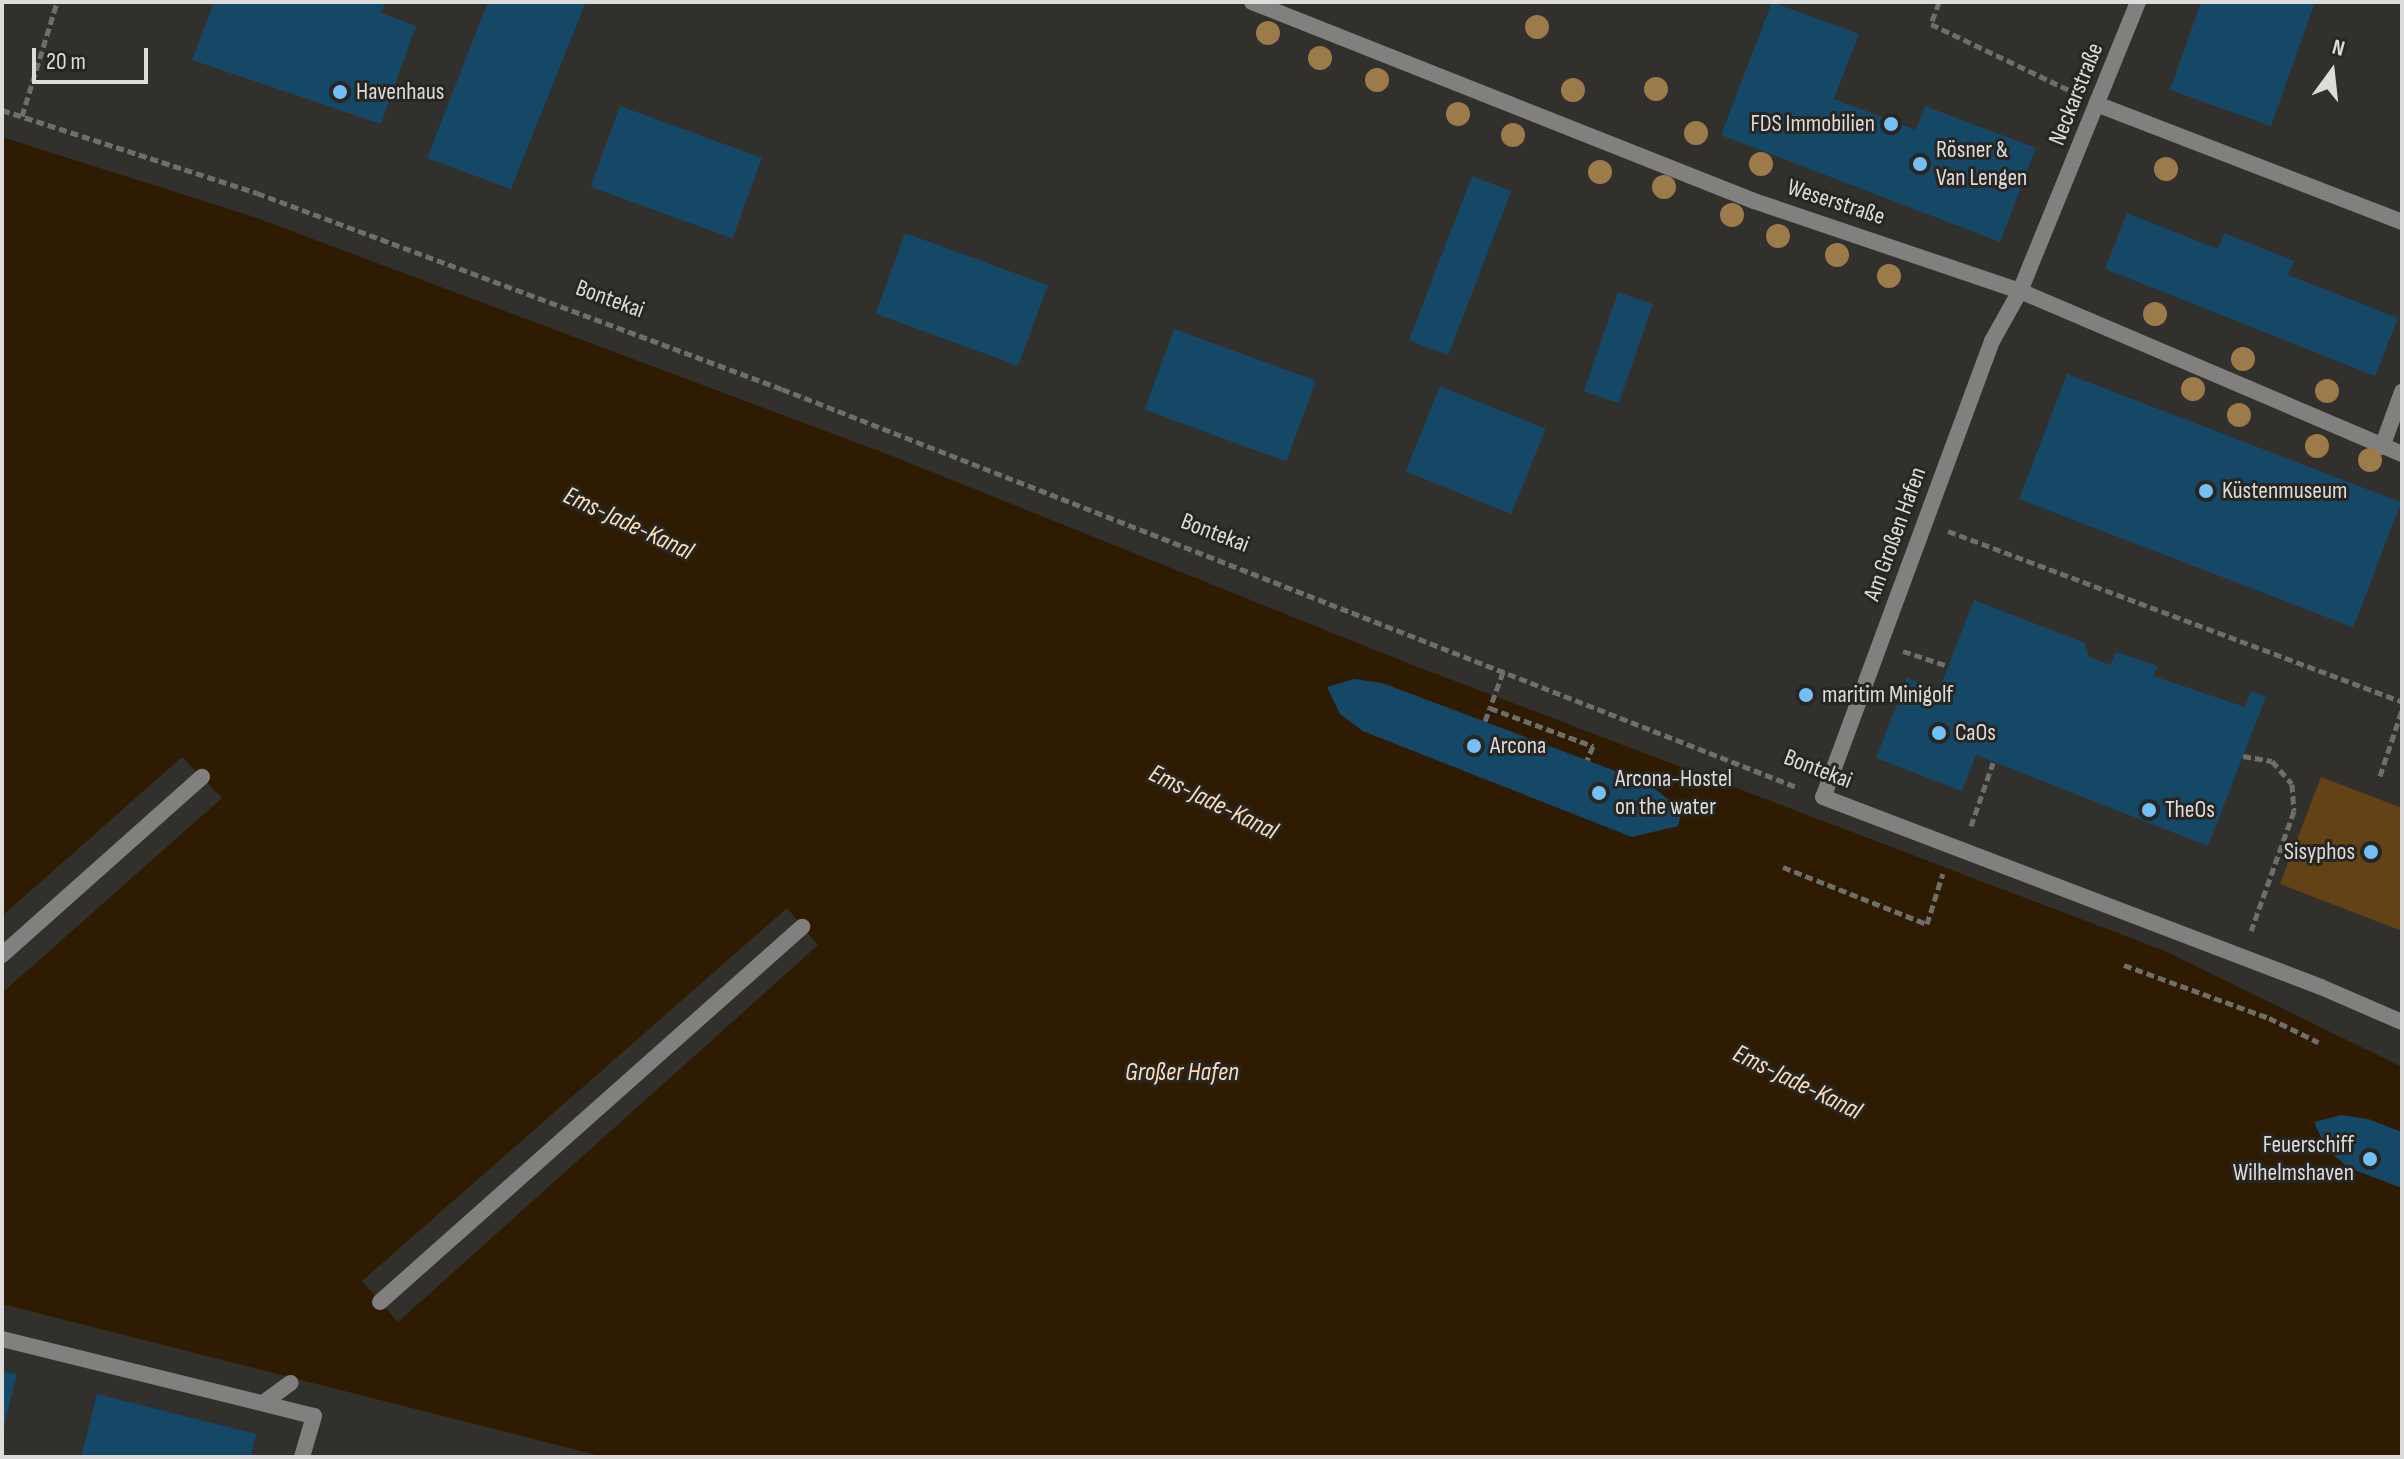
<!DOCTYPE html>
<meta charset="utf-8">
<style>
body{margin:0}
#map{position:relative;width:2404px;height:1459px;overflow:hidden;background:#32302c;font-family:"Sofia Sans Condensed",sans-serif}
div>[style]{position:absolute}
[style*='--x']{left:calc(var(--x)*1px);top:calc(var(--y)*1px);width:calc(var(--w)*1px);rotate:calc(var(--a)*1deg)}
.green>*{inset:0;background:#634315}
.water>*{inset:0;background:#2e1b01}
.building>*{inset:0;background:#154767;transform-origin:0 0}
.path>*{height:5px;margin-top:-2.5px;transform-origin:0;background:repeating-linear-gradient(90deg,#706e6b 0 8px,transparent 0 12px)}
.lane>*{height:16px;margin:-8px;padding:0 8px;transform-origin:8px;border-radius:8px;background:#81807e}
.street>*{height:16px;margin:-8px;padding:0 8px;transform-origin:8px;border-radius:8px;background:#81807e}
.trees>*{width:24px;height:24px;margin:-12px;border-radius:50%;background:#9d7a4a}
.dots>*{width:22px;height:22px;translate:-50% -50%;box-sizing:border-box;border:4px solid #282623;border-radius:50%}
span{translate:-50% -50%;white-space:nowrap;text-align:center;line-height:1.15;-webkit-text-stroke:6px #282623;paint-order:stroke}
.poi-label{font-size:24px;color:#dddcda}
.left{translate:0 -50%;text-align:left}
.right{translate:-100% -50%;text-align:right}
.street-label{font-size:24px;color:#dddcda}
.water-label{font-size:26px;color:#fdddb7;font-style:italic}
.frame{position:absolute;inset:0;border:4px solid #dddcda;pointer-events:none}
.north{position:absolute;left:2292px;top:32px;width:80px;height:80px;-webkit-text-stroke:6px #282623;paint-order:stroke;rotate:15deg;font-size:22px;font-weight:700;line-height:32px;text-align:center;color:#dddcda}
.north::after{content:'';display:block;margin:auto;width:28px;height:36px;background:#dddcda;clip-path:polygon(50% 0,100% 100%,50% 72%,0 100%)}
.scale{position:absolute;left:32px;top:48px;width:116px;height:36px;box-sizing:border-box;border:4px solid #dddcda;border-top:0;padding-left:10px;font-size:24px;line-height:28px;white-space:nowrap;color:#dddcda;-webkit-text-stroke:6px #282623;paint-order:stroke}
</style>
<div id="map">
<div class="green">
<div style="clip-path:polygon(2321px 777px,2402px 808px,2402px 931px,2280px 884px)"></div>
</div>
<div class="water">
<div style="clip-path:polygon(evenodd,2px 137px,251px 216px,887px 454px,1405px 662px,2165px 951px,2402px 1067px,2402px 1457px,604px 1457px,2px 1304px,2px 993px,222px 798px,182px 757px,2px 916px,2px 137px,1354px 679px,1382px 683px,1647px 783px,1673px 803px,1680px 817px,1678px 825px,1632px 837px,1363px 731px,1340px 714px,1328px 687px,1354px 679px,2px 137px,787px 908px,818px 945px,398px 1322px,362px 1281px,787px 908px)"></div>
</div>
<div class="building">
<div style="clip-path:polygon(214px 2px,385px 2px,381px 13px,416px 26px,381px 124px,192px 60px)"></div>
<div style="clip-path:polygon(488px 2px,586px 2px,511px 189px,427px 158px)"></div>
<div style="clip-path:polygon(1772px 2px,1859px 34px,1834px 99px,1916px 130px,1925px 106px,2036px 148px,2000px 242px,1721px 135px)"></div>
<div style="clip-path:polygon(2201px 2px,2315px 2px,2271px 126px,2170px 90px)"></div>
<div style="left:620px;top:106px;width:151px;height:86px;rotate:20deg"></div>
<div style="left:1472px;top:176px;width:42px;height:176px;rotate:21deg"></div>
<div style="clip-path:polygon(2127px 213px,2218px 249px,2224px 233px,2294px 261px,2288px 275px,2398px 318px,2375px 376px,2105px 269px)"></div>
<div style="left:905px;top:233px;width:152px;height:86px;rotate:20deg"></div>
<div style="left:1618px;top:292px;width:37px;height:105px;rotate:19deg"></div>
<div style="left:1174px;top:329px;width:151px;height:86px;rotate:20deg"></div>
<div style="left:2067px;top:374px;width:358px;height:134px;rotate:21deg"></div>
<div style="left:1440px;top:386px;width:114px;height:92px;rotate:22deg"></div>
<div style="clip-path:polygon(1974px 600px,2085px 643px,2089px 657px,2111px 665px,2116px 652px,2158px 666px,2153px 676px,2245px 707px,2251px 691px,2266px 697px,2208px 846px,1976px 755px,1962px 791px,1876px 758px,1907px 678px,1939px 690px)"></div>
<div style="clip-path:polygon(1354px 679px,1382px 683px,1647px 783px,1673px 803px,1680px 818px,1678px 826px,1632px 837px,1363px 731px,1340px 714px,1327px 687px)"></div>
<div style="clip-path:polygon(1803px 689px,1810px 691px,1811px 699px,1800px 697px,1798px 691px)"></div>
<div style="clip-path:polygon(2341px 1115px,2368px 1119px,2402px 1132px,2402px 1188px,2349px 1168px,2327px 1150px,2314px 1122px)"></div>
<div style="clip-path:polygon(2px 1371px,17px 1374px,3px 1429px,2px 1429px)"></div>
<div style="clip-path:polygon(97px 1394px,256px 1434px,251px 1457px,81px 1457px)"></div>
</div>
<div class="path">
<div style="--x:1939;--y:2;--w:23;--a:110"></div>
<div style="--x:1931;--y:24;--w:157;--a:25.6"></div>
<div style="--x:2;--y:110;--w:268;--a:18"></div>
<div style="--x:257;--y:193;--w:560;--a:20.47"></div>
<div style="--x:782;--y:389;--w:1092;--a:21.42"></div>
<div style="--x:22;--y:116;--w:119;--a:-72.9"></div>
<div style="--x:1948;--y:531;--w:485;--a:20.6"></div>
<div style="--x:1903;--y:651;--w:47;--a:18.4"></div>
<div style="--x:1503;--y:672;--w:38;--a:110"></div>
<div style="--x:1490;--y:708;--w:110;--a:20.3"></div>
<div style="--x:1593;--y:746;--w:15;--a:113"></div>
<div style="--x:1485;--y:721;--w:14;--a:-69"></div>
<div style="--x:2243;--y:756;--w:29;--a:10"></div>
<div style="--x:2272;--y:761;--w:30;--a:49"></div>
<div style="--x:2292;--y:784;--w:27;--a:86"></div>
<div style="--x:2294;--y:811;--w:127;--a:109.7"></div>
<div style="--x:2380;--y:776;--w:70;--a:-71.6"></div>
<div style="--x:1971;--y:826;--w:67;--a:-70.8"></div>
<div style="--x:1783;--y:867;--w:155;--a:21.6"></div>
<div style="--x:1927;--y:924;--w:53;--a:-72.6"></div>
<div style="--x:2124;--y:965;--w:154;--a:20.1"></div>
<div style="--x:2269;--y:1018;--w:55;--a:26.1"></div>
</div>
<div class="lane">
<div style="--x:2099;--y:105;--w:325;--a:21.1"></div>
<div style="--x:2382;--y:447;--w:59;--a:-70"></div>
<div style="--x:2;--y:955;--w:268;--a:-41.7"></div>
<div style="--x:380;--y:1302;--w:565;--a:-41.63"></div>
<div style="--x:263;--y:1403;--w:34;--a:-36"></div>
<div style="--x:302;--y:1457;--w:43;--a:-73.7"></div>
</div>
<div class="street">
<div style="--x:1252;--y:2;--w:540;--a:21.62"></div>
<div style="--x:1754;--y:201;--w:281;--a:18.7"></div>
<div style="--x:2020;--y:291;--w:415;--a:23.1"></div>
<div style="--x:2138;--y:2;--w:312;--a:112.2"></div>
<div style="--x:2020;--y:291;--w:57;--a:119.2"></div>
<div style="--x:1992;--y:341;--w:486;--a:110.3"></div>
<div style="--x:1823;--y:797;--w:533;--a:20.88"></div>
<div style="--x:2321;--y:987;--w:88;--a:23.4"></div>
<div style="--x:2;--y:1339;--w:321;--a:13.9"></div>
</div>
<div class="trees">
<div style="left:1537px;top:27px"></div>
<div style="left:1268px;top:33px"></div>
<div style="left:1320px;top:58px"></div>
<div style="left:1377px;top:80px"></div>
<div style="left:1656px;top:89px"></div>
<div style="left:1573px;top:90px"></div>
<div style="left:1458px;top:114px"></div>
<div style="left:1696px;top:133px"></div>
<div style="left:1513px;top:135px"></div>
<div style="left:1761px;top:164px"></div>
<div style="left:2166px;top:169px"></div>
<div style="left:1600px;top:172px"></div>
<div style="left:1664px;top:187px"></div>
<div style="left:1732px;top:215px"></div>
<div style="left:1778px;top:236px"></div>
<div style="left:1837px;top:255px"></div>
<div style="left:1889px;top:276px"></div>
<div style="left:2155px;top:314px"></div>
<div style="left:2243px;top:359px"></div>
<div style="left:2193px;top:389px"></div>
<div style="left:2327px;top:391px"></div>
<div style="left:2239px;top:415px"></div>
<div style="left:2317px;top:446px"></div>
<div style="left:2370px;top:460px"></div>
</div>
<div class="dots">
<div style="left:340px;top:92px;background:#74c0f6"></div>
<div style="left:1891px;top:124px;background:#74c0f6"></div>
<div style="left:1920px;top:164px;background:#74c0f6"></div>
<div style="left:2206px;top:491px;background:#74c0f6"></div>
<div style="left:1806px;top:695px;background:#74c0f6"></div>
<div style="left:1939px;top:733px;background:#74c0f6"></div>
<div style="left:1474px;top:746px;background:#74c0f6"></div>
<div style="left:1599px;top:793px;background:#74c0f6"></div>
<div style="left:2149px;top:810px;background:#74c0f6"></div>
<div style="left:2371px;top:852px;background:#74c0f6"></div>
<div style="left:2370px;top:1159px;background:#74c0f6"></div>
</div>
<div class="poi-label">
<span class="left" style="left:356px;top:92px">Havenhaus</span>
<span class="right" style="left:1875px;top:124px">FDS Immobilien</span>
<span class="left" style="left:1936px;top:164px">Rösner &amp;<br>Van Lengen</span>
<span class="left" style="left:2222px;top:491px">Küstenmuseum</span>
<span class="left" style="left:1822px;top:695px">maritim Minigolf</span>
<span class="left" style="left:1955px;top:733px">CaOs</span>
<span class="left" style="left:1490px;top:746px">Arcona</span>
<span class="left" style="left:1615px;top:793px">Arcona-Hostel<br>on the water</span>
<span class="left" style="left:2165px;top:810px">TheOs</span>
<span class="right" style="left:2355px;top:852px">Sisyphos</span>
<span class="right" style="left:2354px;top:1159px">Feuerschiff<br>Wilhelmshaven</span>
</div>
<div class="street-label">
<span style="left:2076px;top:94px;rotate:-68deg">Neckarstraße</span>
<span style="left:1836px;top:202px;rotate:18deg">Weserstraße</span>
<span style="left:610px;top:299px;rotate:20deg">Bontekai</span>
<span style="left:1215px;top:533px;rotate:21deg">Bontekai</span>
<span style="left:1895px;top:534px;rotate:-70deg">Am Großen Hafen</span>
<span style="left:1818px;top:769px;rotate:21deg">Bontekai</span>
</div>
<div class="water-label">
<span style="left:628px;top:524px;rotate:25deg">Ems-Jade-Kanal</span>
<span style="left:1213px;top:803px;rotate:26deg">Ems-Jade-Kanal</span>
<span style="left:1182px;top:1073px">Großer Hafen</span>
<span style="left:1797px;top:1083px;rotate:26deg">Ems-Jade-Kanal</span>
</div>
<div class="frame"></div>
<div class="north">N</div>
<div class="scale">20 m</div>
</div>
